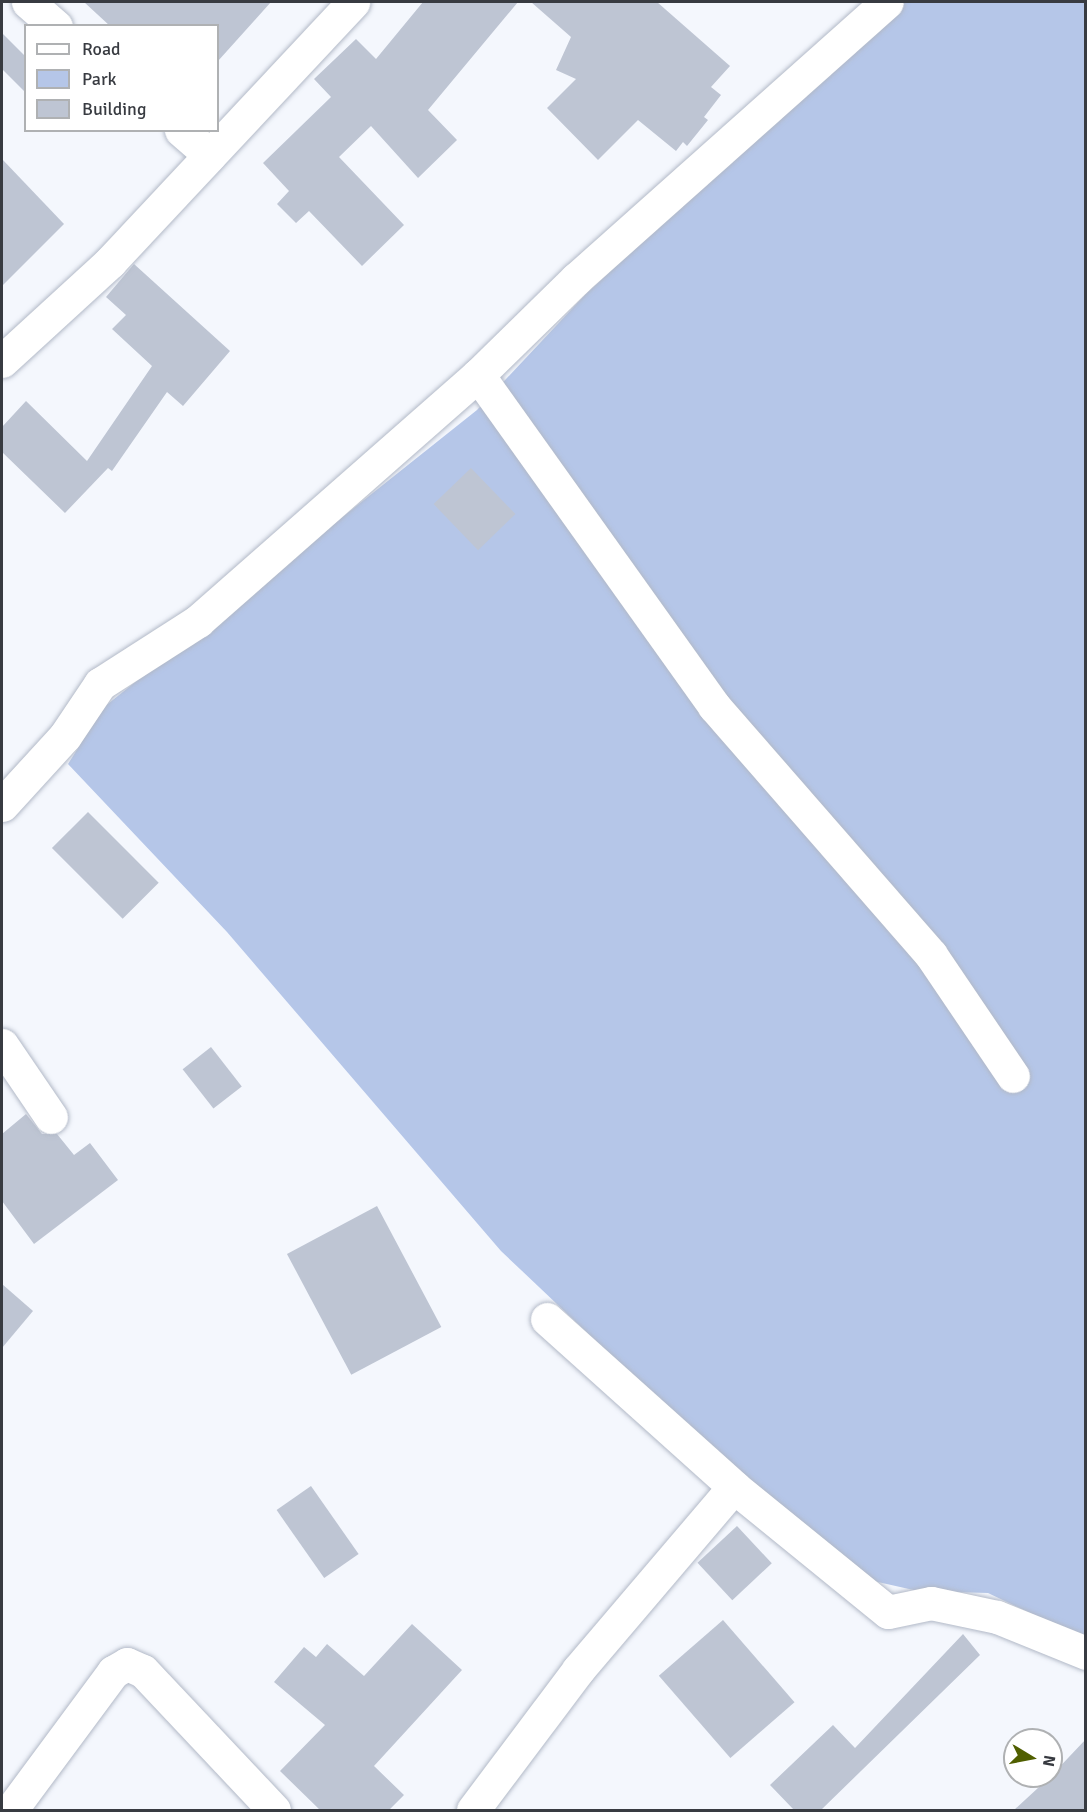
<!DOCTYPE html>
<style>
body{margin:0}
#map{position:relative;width:1087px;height:1812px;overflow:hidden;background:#f4f7fd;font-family:Signika,sans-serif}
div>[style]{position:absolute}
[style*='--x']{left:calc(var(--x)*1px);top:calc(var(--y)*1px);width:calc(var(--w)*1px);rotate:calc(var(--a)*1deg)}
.green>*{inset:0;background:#b5c6e8}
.building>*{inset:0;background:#bec5d3;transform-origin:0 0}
.roads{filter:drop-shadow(0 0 2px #b2b9c7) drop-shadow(0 0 2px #b2b9c7)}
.minor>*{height:33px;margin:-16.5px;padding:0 16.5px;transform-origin:16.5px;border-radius:16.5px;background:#fff}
span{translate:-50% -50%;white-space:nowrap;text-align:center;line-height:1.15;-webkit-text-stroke:6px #fff;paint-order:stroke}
.frame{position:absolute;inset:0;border:3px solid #383b41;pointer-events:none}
.legend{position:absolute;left:24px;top:24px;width:195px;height:108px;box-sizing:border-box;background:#fff;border:2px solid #afb1b3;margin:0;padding:8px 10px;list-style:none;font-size:18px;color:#383b41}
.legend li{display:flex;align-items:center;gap:12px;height:30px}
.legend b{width:30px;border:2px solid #afb1b3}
.north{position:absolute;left:1003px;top:1728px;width:60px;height:60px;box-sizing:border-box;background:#fff;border:2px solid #afb1b3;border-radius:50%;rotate:100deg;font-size:16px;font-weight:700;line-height:24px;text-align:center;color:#383b41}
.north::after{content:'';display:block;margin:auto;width:21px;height:27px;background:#505f00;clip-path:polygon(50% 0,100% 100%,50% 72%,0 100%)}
</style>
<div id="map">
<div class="green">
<div style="clip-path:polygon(901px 2px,1085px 2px,1085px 1639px,988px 1593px,918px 1591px,860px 1578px,712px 1451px,501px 1251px,227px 932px,68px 764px,104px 707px,477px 410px,585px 295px)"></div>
</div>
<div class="building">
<div style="clip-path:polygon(84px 2px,271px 2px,218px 61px,218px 26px,110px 26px)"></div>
<div style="clip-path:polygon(423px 2px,518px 2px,428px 110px,457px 140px,418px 178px,371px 126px,339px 157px,404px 225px,362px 266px,309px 211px,296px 223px,277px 204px,289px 191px,263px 163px,331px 97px,314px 79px,356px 39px,376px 59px)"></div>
<div style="clip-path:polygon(531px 2px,657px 2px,730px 66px,711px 87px,721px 95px,704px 117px,708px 120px,687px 146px,683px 142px,676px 151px,638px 120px,598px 160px,547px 108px,576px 79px,556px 70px,571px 37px)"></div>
<div style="clip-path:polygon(2px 33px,26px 57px,26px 93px,2px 69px)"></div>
<div style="clip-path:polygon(2px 159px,64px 224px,2px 286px)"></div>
<div style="clip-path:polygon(134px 264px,230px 351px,183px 406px,167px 392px,112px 471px,108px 468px,65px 513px,2px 452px,2px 427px,26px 401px,87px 461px,152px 366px,112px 329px,126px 315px,106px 297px)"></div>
<div style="left:471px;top:468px;width:64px;height:52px;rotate:46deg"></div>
<div style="left:88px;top:812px;width:100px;height:51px;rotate:45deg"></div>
<div style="left:211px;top:1047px;width:50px;height:36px;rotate:52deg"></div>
<div style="clip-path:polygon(26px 1114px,42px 1134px,57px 1134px,74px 1155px,90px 1143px,118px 1180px,34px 1244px,2px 1201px,2px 1134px)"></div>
<div style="left:377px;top:1206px;width:137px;height:102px;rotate:62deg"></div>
<div style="clip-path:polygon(2px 1284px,33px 1311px,2px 1348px)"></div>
<div style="left:311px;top:1486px;width:83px;height:42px;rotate:55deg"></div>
<div style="left:737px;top:1526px;width:51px;height:54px;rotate:47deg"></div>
<div style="left:723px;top:1620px;width:109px;height:85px;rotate:49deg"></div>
<div style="clip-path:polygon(412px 1624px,462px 1670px,374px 1766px,404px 1795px,389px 1810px,320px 1810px,280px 1771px,325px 1725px,274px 1682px,304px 1647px,316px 1657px,327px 1644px,364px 1676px)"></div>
<div style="clip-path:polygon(963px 1634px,980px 1655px,821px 1810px,794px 1810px,770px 1785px,833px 1725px,855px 1748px)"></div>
<div style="clip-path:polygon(1086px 1739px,1086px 1810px,1014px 1810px,1051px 1776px)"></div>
</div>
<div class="roads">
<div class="minor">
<div style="--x:28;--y:2;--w:37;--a:41"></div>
<div style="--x:181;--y:130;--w:38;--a:41"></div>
<div style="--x:2;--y:361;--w:147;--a:-42.5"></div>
<div style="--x:110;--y:262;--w:356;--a:-46.9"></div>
<div style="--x:478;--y:375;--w:407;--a:54.5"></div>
<div style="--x:714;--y:706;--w:330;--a:48.9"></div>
<div style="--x:931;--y:955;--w:146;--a:55.9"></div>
<div style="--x:2;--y:805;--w:93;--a:-47.6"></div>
<div style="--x:65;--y:736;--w:63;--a:-56.1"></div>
<div style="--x:100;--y:684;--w:117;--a:-32.7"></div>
<div style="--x:198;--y:621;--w:373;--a:-41.3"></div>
<div style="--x:478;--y:375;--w:137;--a:-44.4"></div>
<div style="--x:576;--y:279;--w:416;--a:-41.7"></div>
<div style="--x:2;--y:1045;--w:87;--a:55.8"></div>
<div style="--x:547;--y:1319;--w:251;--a:41.9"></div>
<div style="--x:734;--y:1487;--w:198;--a:39.1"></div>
<div style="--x:888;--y:1612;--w:44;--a:-11.8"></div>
<div style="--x:931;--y:1603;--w:67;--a:12"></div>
<div style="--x:997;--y:1617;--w:96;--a:22"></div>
<div style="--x:11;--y:1810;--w:172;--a:-53.5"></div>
<div style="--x:113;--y:1672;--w:16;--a:-30"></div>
<div style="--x:127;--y:1664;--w:17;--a:24"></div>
<div style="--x:143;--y:1671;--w:191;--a:46.7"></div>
<div style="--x:473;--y:1810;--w:175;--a:-53.1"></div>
<div style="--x:578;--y:1670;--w:240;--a:-49.6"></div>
</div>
</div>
<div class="frame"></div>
<ul class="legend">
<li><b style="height:8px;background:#fff"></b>Road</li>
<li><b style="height:16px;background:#b5c6e8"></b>Park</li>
<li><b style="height:16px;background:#bec5d3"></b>Building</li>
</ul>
<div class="north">N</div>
</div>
